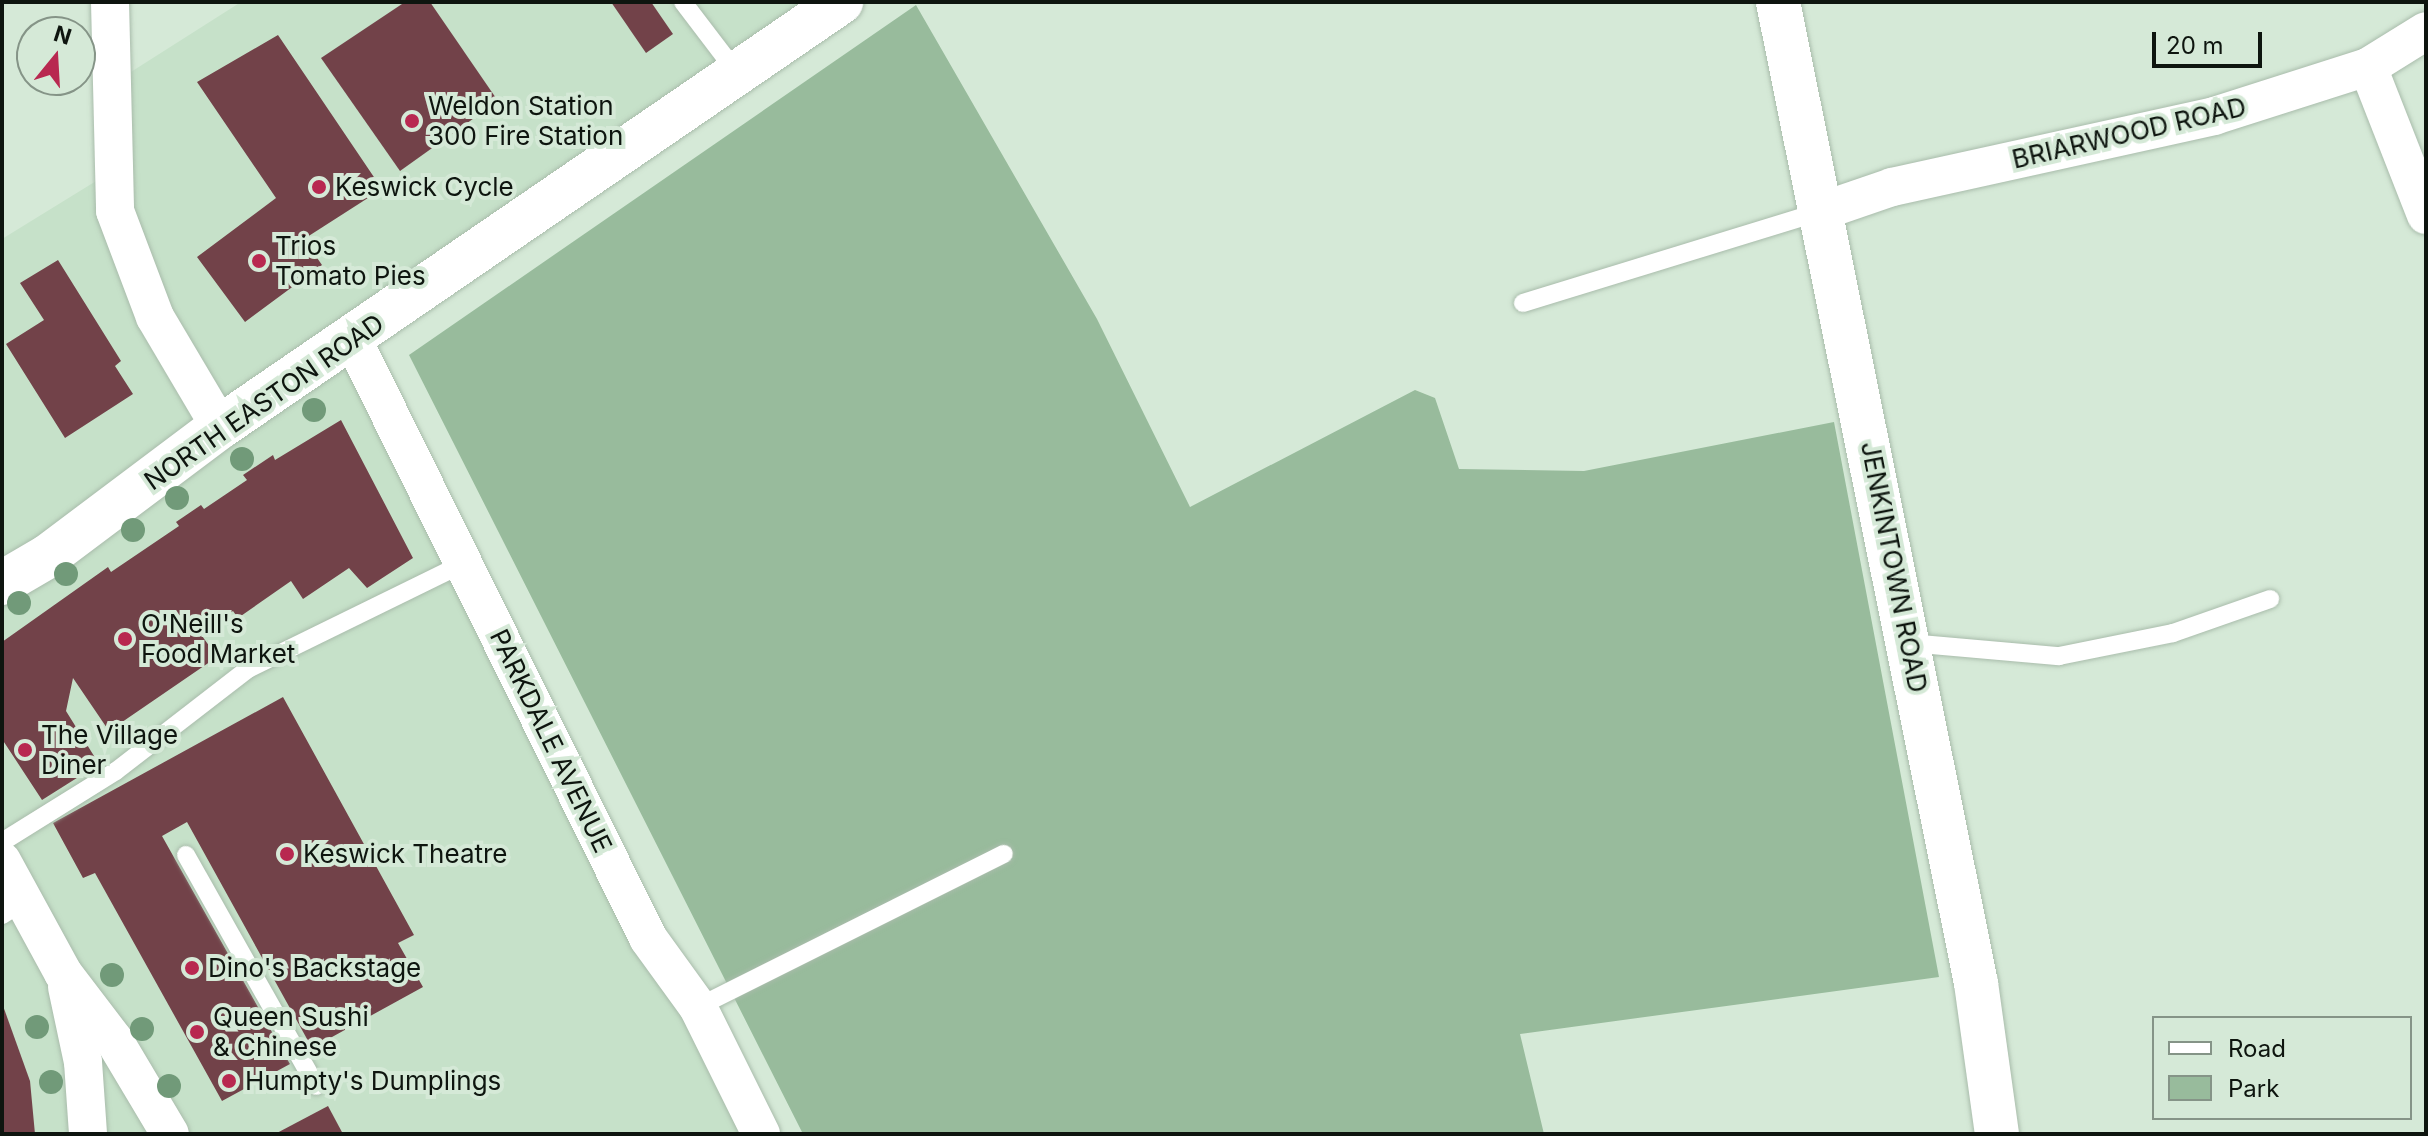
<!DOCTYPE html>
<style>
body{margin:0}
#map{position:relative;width:2428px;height:1136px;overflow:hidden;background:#d5e9d7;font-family:Inter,sans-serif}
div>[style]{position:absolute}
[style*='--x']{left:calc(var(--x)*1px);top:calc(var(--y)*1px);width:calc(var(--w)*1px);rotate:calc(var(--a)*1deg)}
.built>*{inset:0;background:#c6e1c9}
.green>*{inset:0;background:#98bb9c}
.building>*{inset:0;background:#724249}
.roads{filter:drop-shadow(0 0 2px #a9bcab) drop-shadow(0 0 2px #a9bcab)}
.service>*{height:18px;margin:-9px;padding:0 9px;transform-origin:9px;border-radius:9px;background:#fff}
.minor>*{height:38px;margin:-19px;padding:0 19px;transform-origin:19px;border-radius:19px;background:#fff}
.tertiary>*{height:44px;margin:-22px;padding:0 22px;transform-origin:22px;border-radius:22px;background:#fff}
.secondary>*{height:44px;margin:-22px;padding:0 22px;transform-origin:22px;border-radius:22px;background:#fff}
.trees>*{width:24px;height:24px;margin:-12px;border-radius:50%;background:#719a79}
.dots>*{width:22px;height:22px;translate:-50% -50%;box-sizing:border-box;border:4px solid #d5e9d7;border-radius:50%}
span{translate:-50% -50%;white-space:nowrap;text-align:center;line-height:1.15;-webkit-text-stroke:8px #d5e9d7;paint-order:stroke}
.poi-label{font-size:26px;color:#0e150f}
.left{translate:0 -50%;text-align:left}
.street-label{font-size:26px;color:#0e150f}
.frame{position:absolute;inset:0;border:4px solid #0e150f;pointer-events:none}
.legend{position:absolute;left:2152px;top:1016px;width:260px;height:104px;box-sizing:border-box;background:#d5e9d7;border:2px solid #859487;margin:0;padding:10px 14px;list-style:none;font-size:24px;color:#0e150f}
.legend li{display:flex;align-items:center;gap:16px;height:40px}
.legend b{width:40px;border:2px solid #859487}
.north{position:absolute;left:16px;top:16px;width:80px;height:80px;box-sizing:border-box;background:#d5e9d7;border:2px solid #859487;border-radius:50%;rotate:18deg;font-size:22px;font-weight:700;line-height:32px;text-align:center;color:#0e150f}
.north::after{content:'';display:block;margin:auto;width:28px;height:36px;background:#b82850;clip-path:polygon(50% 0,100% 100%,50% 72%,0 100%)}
.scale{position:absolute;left:2152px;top:32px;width:110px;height:36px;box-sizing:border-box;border:4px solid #0e150f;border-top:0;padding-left:10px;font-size:24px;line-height:28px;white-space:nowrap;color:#0e150f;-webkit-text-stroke:6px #d5e9d7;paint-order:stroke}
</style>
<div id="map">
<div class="built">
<div style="clip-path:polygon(241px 2px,841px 2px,353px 340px,761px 1134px,2px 1134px,2px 239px,114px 170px,112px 84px)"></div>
</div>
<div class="green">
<div style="clip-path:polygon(916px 5px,1097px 319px,1190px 507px,1415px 390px,1435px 398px,1459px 469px,1584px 471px,1834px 422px,1939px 977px,1520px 1034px,1544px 1134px,803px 1134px,409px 355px)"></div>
</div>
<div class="building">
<div style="clip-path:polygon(405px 2px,430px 2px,498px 101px,400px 171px,321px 58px)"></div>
<div style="clip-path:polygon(611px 2px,651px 2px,673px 34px,646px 53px)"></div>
<div style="clip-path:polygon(278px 35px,382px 189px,304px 239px,322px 265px,245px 322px,197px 257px,276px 198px,197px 82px)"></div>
<div style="clip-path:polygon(58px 260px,121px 361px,115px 366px,133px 394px,65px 438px,6px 344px,44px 320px,20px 283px)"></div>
<div style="clip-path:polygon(341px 420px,413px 558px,367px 588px,349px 568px,303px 599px,291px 581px,238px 618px,233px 611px,200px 633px,217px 657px,109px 731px,73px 678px,66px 711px,99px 764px,42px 800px,2px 739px,2px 642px,108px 567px,111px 572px,179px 526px,176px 522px,201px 505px,204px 509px,247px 480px,243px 475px,273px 455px,275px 460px)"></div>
<div style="clip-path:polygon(283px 697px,414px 935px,398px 943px,423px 987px,312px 1048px,187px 822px,162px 836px,290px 1064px,222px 1101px,95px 873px,83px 878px,53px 823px)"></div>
<div style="clip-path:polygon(2px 1003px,30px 1081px,35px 1134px,2px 1134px)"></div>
<div style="clip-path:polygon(328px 1106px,343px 1134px,275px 1134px)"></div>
</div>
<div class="roads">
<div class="service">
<div style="--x:683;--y:2;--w:89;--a:52.7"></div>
<div style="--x:1523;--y:303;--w:313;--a:-17.1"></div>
<div style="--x:1909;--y:643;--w:151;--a:5"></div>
<div style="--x:2059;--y:656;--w:116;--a:-11.4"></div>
<div style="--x:2173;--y:633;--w:103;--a:-19.3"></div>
<div style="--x:2;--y:842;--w:134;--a:-31.9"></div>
<div style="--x:116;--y:771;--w:167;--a:-37.7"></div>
<div style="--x:248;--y:669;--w:241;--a:-26.1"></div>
<div style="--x:186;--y:855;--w:265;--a:60.6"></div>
<div style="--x:2;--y:915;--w:26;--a:-32"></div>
<div style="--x:698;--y:1007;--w:342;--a:-26.6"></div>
</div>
<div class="minor">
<div style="--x:110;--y:2;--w:209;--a:88.6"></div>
<div style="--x:115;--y:211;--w:113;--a:69.3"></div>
<div style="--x:155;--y:317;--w:128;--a:59.4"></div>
<div style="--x:2368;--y:67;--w:159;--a:68.6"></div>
<div style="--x:1822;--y:211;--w:74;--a:-18.9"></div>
<div style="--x:1892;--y:187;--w:330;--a:-12.4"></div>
<div style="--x:2214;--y:116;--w:162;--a:-17.7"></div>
<div style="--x:2368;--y:67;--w:68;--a:-31.8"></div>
<div style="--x:353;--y:340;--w:667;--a:63.74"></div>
<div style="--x:648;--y:938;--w:85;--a:54.1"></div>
<div style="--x:698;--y:1007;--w:142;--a:63.6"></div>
<div style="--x:2;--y:861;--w:128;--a:61.4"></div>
<div style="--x:63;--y:973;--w:84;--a:52.7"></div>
<div style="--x:114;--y:1040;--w:109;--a:59.2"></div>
<div style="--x:67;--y:987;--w:77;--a:78"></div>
<div style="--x:83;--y:1062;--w:72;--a:86"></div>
</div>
<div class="tertiary">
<div style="--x:1778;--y:2;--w:1001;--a:78.59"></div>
<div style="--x:1976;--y:983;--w:152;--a:82.1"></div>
</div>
<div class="secondary">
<div style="--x:2;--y:583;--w:53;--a:-30.4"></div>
<div style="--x:48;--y:556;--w:215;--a:-36.9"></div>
<div style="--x:220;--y:427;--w:753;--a:-34.39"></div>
</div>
</div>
<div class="trees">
<div style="left:314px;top:410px"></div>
<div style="left:242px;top:459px"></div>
<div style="left:177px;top:498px"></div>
<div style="left:133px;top:530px"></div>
<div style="left:66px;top:574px"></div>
<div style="left:19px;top:603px"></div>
<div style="left:112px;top:975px"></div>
<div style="left:37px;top:1027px"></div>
<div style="left:142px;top:1029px"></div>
<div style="left:51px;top:1082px"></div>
<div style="left:169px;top:1086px"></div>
</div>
<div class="dots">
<div style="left:412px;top:121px;background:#b82850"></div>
<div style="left:319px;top:187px;background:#b82850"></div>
<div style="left:259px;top:261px;background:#b82850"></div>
<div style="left:125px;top:639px;background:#b82850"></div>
<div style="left:25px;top:750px;background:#b82850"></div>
<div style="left:287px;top:854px;background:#b82850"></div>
<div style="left:192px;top:968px;background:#b82850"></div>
<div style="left:197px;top:1032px;background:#b82850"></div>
<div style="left:229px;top:1081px;background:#b82850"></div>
</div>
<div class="poi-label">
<span class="left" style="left:428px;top:121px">Weldon Station<br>300 Fire Station</span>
<span class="left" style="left:335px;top:187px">Keswick Cycle</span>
<span class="left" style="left:275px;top:261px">Trios<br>Tomato Pies</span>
<span class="left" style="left:141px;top:639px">O'Neill's<br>Food Market</span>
<span class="left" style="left:41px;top:750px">The Village<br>Diner</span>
<span class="left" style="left:303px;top:854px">Keswick Theatre</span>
<span class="left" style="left:208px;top:968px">Dino's Backstage</span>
<span class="left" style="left:213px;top:1032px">Queen Sushi<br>&amp; Chinese</span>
<span class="left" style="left:245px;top:1081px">Humpty's Dumplings</span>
</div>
<div class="street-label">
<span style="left:2129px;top:133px;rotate:-13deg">BRIARWOOD ROAD</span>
<span style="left:264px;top:402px;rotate:-35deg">NORTH EASTON ROAD</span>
<span style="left:1894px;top:567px;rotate:79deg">JENKINTOWN ROAD</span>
<span style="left:551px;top:741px;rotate:64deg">PARKDALE AVENUE</span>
</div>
<div class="frame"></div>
<ul class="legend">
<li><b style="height:10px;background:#fff"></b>Road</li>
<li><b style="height:22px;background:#98bb9c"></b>Park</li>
</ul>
<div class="north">N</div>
<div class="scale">20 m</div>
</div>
